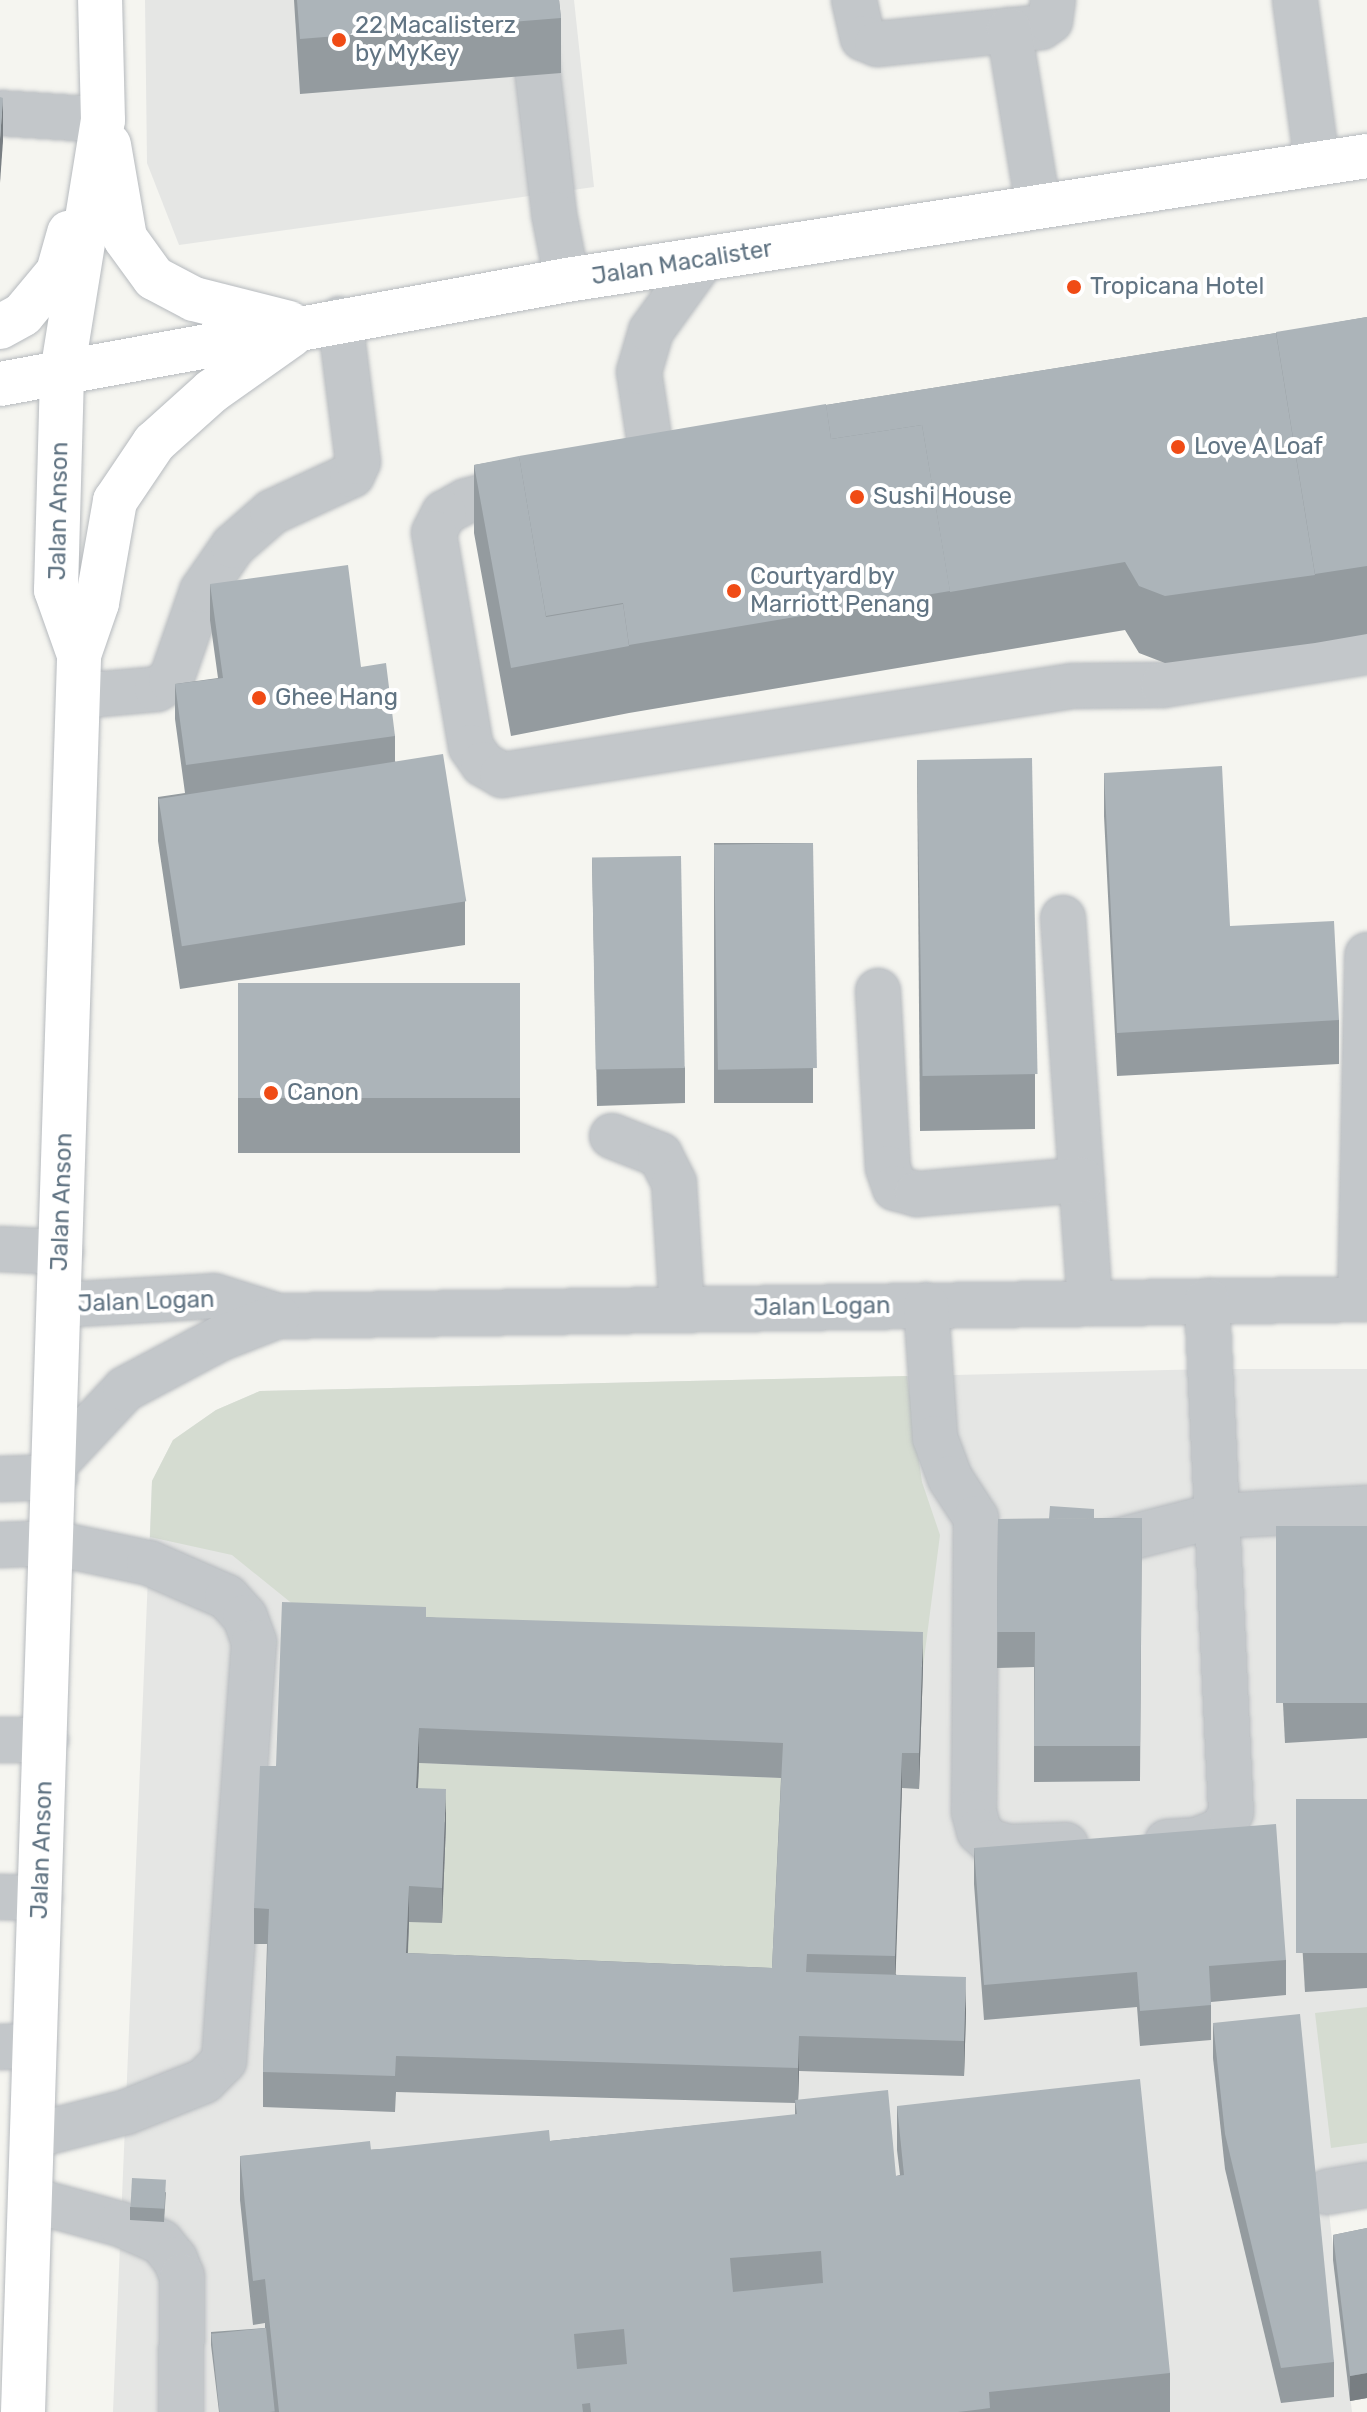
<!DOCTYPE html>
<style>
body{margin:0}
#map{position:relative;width:1367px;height:2412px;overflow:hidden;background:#f5f5f0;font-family:Rubik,sans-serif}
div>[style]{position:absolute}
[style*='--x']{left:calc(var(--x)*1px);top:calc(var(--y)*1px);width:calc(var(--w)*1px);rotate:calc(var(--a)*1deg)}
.built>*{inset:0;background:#e5e6e4}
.green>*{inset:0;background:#d5dcd1}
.roads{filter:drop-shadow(0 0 2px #b6babe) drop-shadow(0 0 2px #b6babe)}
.minor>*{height:44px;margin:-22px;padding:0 22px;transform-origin:22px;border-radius:22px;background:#c3c7ca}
.major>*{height:44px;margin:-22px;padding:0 22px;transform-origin:22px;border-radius:22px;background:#fff}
.wall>*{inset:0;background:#949b9f;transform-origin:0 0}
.shaded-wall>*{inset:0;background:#787e82}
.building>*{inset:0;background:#acb4b9;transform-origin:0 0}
.dots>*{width:22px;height:22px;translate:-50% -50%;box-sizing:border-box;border:4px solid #fff;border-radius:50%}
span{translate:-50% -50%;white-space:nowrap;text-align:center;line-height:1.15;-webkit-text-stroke:8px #fff;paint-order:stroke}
.poi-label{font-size:24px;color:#617483}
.left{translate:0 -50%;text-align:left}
.street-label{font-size:24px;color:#617483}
</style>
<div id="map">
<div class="built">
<div style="clip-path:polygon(145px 0,574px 0,594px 187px,179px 245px,147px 163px)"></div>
<div style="clip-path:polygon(1211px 1369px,1367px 1369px,1367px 2170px,1325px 2178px,1352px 2412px,113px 2412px,152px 1481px,173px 1440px,216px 1410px,260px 1391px)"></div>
</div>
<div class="green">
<div style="clip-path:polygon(907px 1376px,922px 1482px,940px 1535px,923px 1667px,305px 1614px,232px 1555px,150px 1537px,152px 1481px,173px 1440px,216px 1410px,260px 1391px)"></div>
<div style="clip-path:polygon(419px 1763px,783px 1778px,772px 2004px,406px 1988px,409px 1922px,442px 1922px,446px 1825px,416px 1823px)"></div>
<div style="clip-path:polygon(1367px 2007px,1367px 2143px,1331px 2148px,1315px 2013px)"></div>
</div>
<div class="roads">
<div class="minor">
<div style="--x:529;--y:0;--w:215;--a:83.3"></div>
<div style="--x:554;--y:214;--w:67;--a:78.9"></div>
<div style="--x:854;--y:0;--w:39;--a:77"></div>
<div style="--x:863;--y:38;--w:15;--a:23"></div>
<div style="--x:877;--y:44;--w:165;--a:-5.9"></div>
<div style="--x:1041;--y:27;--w:11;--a:-34"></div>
<div style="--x:1050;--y:21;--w:21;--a:-82"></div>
<div style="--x:1295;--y:0;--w:163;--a:82.3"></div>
<div style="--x:1009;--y:30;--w:178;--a:80.6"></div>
<div style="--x:0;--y:113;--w:103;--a:3.9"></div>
<div style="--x:651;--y:451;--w:80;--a:-98.6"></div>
<div style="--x:639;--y:372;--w:43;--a:-73.7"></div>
<div style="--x:651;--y:331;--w:87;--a:-54.3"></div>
<div style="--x:530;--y:484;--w:66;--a:165.1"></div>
<div style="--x:466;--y:501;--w:25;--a:151"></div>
<div style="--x:444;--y:513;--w:22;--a:117"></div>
<div style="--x:434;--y:533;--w:217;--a:80.2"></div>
<div style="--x:471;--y:747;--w:21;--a:55"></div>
<div style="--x:483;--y:764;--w:22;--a:30"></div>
<div style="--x:502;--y:775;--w:577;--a:-8.87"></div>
<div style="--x:1072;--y:686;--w:91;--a:-0.6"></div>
<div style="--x:1163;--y:685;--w:207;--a:-9.2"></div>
<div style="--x:79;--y:696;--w:78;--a:-5.1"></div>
<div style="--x:157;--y:689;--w:17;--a:-33"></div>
<div style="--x:171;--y:680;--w:94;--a:-70.8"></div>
<div style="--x:202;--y:591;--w:55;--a:-55.4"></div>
<div style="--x:233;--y:546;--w:52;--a:-41.1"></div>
<div style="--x:272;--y:512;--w:88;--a:-24.8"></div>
<div style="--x:352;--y:475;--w:14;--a:-65"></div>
<div style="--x:358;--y:462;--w:144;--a:-97.2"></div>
<div style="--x:1063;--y:918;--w:386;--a:86"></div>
<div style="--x:878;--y:991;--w:177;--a:86.8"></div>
<div style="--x:888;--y:1168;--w:21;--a:71"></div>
<div style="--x:895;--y:1188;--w:23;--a:15"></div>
<div style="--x:917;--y:1194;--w:165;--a:-4.9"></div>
<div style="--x:612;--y:1136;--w:52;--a:21.6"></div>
<div style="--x:660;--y:1155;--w:31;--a:63"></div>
<div style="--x:674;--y:1183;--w:126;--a:86.4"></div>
<div style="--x:0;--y:1249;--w:61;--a:2.8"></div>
<div style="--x:1360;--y:1299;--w:344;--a:-88.8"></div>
<div style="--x:60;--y:1305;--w:154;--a:-3.3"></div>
<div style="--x:214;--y:1296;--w:67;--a:17.4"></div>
<div style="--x:278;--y:1316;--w:1089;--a:-0.89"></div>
<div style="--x:926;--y:1305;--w:133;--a:86.1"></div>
<div style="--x:935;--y:1438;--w:43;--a:69.4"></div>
<div style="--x:950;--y:1478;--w:48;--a:57"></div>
<div style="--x:976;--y:1518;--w:294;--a:90.4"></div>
<div style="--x:974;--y:1812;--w:20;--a:75"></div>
<div style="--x:979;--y:1831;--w:16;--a:43"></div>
<div style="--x:991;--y:1842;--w:19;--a:16"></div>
<div style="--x:1009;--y:1847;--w:57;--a:-2"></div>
<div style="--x:54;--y:1465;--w:104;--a:-46.9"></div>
<div style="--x:125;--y:1389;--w:106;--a:-28"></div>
<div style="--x:219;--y:1339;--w:63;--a:-21.3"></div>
<div style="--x:0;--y:1479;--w:55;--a:-2.1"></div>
<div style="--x:0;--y:1545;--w:53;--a:-2.2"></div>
<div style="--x:53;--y:1543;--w:98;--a:11.8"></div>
<div style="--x:149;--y:1563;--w:85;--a:23.6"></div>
<div style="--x:227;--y:1597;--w:27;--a:48"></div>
<div style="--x:245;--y:1617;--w:27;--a:70"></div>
<div style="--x:254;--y:1642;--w:420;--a:94.1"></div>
<div style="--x:224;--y:2061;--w:28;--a:135"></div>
<div style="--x:204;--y:2081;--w:84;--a:158.3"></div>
<div style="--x:126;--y:2112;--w:96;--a:165.5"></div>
<div style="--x:1093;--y:1547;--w:126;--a:-14.3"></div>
<div style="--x:1215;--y:1516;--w:152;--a:-3"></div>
<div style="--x:0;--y:1740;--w:46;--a:0"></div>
<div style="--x:1167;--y:1842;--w:30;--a:-4"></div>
<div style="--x:1197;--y:1840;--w:27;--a:-22"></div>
<div style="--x:1222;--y:1830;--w:20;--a:-63"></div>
<div style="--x:1231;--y:1812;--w:512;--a:-92.69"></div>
<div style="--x:0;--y:1897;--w:40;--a:1.4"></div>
<div style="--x:0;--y:2047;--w:35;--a:-2"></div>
<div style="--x:1327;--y:2192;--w:41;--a:-9.9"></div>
<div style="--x:32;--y:2200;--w:91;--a:15.3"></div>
<div style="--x:120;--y:2224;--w:45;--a:23.7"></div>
<div style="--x:161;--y:2242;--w:22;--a:51"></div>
<div style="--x:175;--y:2259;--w:18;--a:68"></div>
<div style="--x:182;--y:2276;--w:136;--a:90.4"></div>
</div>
<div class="major">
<div style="--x:109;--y:145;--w:94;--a:80.2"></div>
<div style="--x:125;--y:238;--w:49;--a:54.1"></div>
<div style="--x:154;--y:278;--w:45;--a:27.7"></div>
<div style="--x:194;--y:299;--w:98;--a:14.2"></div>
<div style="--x:0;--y:327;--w:26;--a:-29"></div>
<div style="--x:23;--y:314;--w:55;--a:-50.2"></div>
<div style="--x:58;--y:272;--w:41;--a:-74.2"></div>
<div style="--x:0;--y:384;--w:576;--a:-10.39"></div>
<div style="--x:567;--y:280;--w:810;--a:-8.81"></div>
<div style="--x:79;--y:655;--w:55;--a:-70.9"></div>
<div style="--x:97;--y:603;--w:104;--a:-80"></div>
<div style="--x:115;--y:501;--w:70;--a:-56.1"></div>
<div style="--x:154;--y:443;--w:78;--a:-41.9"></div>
<div style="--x:212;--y:391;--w:97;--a:-35.3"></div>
<div style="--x:23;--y:2412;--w:1758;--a:-88.17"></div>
<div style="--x:79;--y:655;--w:69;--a:-109.5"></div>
<div style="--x:56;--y:590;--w:217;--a:-88.4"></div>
<div style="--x:62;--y:373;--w:256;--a:-80.8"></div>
<div style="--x:103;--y:120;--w:120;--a:-91.4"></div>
</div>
</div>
<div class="wall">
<div style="clip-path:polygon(294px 0,559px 0,561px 18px,561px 73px,300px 94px)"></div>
<div style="clip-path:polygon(1367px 317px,1367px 634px,1315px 643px,1165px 663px,1139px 653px,1125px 630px,629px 713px,511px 736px,474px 533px,474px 465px,826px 405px,1276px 333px)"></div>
<div style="clip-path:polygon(210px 584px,361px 667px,395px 736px,395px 761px,465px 901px,465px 945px,180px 989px,158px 841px,158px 797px,185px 793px,175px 719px,175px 684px,218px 678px,210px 620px)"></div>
<div style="clip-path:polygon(917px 760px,1035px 1074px,1035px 1129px,920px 1131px)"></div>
<div style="clip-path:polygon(1104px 773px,1230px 926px,1339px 1020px,1339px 1064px,1117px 1076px,1104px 816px)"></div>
<div style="left:813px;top:843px;width:260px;height:99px;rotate:90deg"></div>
<div style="clip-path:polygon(592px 858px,685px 1068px,685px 1103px,597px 1106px)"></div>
<div style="left:520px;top:983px;width:170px;height:282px;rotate:90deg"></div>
<div style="clip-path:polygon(1142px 1518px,1140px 1781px,1034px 1782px,1034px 1667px,997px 1668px,998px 1519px)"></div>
<div style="clip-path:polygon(1367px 1526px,1367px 1738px,1285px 1743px,1276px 1566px,1276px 1531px)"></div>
<div style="clip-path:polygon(evenodd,426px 1617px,923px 1667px,919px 1789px,902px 1788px,895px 1974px,966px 2012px,964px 2076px,799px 2071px,798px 2100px,896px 2176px,900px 2175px,897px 2150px,897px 2106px,1170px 2373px,1170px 2412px,219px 2412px,211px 2345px,211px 2332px,265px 2328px,265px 2323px,253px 2325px,240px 2200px,240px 2156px,550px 2141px,795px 2115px,795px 2103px,396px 2092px,395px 2112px,263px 2107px,263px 2072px,267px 1944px,254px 1944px,254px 1908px,276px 1766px,426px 1617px,419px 1763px,781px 1778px,772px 1968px,408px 1953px,409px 1922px,442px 1923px,446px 1824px,418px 1788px,419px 1763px)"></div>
<div style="clip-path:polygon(1367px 1799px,1367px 1988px,1305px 1992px,1296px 1839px,1296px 1804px)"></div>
<div style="clip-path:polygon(974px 1848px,1286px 1960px,1286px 1995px,1211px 2002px,1211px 2040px,1140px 2046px,1137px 2007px,984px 2020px,974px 1884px)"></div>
<div style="clip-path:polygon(1213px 2023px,1334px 2362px,1334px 2397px,1281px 2403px,1225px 2169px,1213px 2058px)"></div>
<div style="clip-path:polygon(166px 2192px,164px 2222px,130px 2220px,130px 2207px)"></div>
<div style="clip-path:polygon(1367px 2228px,1367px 2398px,1350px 2401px,1333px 2260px,1333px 2235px)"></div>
</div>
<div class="shaded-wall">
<div style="clip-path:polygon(3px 98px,3px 141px,0 183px,0 139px)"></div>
<div style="clip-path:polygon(923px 1632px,923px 1667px,919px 1789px,919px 1753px)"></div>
<div style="clip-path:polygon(419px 1728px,419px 1763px,416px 1823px,416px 1788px)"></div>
<div style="clip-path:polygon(902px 1753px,902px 1788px,895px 1992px,895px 1956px)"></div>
<div style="clip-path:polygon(446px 1789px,446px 1824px,442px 1923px,442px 1888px)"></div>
<div style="clip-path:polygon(409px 1886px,409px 1922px,406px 1988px,406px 1953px)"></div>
<div style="clip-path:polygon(966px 1977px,966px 2012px,964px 2076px,964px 2041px)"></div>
<div style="clip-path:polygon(799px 2036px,799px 2071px,798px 2103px,798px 2068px)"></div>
<div style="clip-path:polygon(1367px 2373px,1367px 2398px,1350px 2401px,1350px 2376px)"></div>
</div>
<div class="building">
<div style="clip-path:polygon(297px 0,559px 0,561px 18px,300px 39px)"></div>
<div style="clip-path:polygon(0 97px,3px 98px,0 139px)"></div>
<div style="clip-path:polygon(1367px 317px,1367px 566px,1315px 574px,1276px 332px)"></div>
<div style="clip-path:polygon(1276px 333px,1315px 575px,1165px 596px,1139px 586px,1125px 562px,950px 592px,922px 425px,831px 439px,826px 405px)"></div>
<div style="clip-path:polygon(826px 404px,831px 439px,922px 425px,950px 591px,629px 645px,623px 603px,546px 616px,519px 456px)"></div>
<div style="clip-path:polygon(519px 456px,546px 617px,623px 604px,629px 646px,511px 668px,474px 465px)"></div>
<div style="clip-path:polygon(348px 565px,361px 667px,386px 663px,395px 736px,186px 765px,175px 684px,223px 678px,210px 584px)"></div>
<div style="left:443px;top:754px;width:149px;height:288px;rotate:81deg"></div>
<div style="left:1032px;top:758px;width:316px;height:115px;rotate:89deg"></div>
<div style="clip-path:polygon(1222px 766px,1230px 926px,1334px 921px,1339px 1020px,1117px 1033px,1104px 773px)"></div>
<div style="left:813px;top:843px;width:225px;height:99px;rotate:89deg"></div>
<div style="left:681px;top:856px;width:212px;height:89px;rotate:89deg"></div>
<div style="left:520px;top:983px;width:115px;height:282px;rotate:90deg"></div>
<div style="clip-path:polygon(1050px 1506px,1094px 1509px,1094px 1518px,1049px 1519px)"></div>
<div style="clip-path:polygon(1142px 1518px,1140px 1746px,1034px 1746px,1035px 1632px,997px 1632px,998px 1519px)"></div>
<div style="left:1367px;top:1526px;width:177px;height:91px;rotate:90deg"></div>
<div style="clip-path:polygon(evenodd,282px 1602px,426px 1607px,426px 1617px,923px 1632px,919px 1753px,902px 1753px,895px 1956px,807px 1954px,806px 1972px,966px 1977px,964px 2041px,799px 2036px,798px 2068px,396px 2056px,395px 2076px,263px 2072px,269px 1909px,254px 1908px,260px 1766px,276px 1766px,282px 1602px,419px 1728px,783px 1743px,772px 1968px,406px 1953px,409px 1886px,442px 1888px,446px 1789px,416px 1788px,419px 1728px)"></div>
<div style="left:1367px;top:1799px;width:154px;height:71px;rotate:90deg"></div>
<div style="clip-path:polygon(1276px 1824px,1286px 1960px,1209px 1966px,1211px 2005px,1140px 2011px,1137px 1972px,984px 1985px,974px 1848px)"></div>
<div style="clip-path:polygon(1300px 2014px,1334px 2362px,1281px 2368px,1225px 2134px,1213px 2023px)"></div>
<div style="clip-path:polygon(evenodd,1140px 2079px,1170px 2373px,989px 2392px,990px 2408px,958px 2412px,591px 2412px,590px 2403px,582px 2404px,583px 2412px,279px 2412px,265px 2279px,253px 2281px,240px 2156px,370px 2141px,371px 2150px,549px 2130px,550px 2141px,797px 2114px,795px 2100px,888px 2090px,896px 2176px,904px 2175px,897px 2106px,1140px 2079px,821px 2251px,823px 2283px,733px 2292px,730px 2258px,821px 2251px,1140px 2079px,624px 2329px,627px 2364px,577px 2369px,574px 2334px,624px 2329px)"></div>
<div style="left:132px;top:2178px;width:34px;height:29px;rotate:3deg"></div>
<div style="clip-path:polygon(1367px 2228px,1367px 2373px,1350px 2376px,1333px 2235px)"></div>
<div style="left:266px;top:2328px;width:84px;height:55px;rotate:84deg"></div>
</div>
<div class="dots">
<div style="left:339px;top:40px;background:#f04b15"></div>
<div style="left:1074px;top:287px;background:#f04b15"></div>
<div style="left:1178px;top:447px;background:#f04b15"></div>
<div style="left:857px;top:497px;background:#f04b15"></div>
<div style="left:734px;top:591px;background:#f04b15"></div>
<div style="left:259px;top:698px;background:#f04b15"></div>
<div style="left:271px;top:1093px;background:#f04b15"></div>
</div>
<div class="poi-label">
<span class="left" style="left:355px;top:40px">22 Macalisterz<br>by MyKey</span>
<span class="left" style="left:1090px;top:287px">Tropicana Hotel</span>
<span class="left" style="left:1194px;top:447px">Love A Loaf</span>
<span class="left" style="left:873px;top:497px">Sushi House</span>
<span class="left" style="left:750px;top:591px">Courtyard by<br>Marriott Penang</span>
<span class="left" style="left:275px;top:698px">Ghee Hang</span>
<span class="left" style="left:287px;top:1093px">Canon</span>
</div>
<div class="street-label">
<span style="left:682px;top:263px;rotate:-9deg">Jalan Macalister</span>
<span style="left:59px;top:511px;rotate:-89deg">Jalan Anson</span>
<span style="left:62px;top:1202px;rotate:-88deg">Jalan Anson</span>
<span style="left:146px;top:1302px;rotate:-2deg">Jalan Logan</span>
<span style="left:822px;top:1307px;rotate:-1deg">Jalan Logan</span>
<span style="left:42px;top:1850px;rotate:-88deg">Jalan Anson</span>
</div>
</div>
